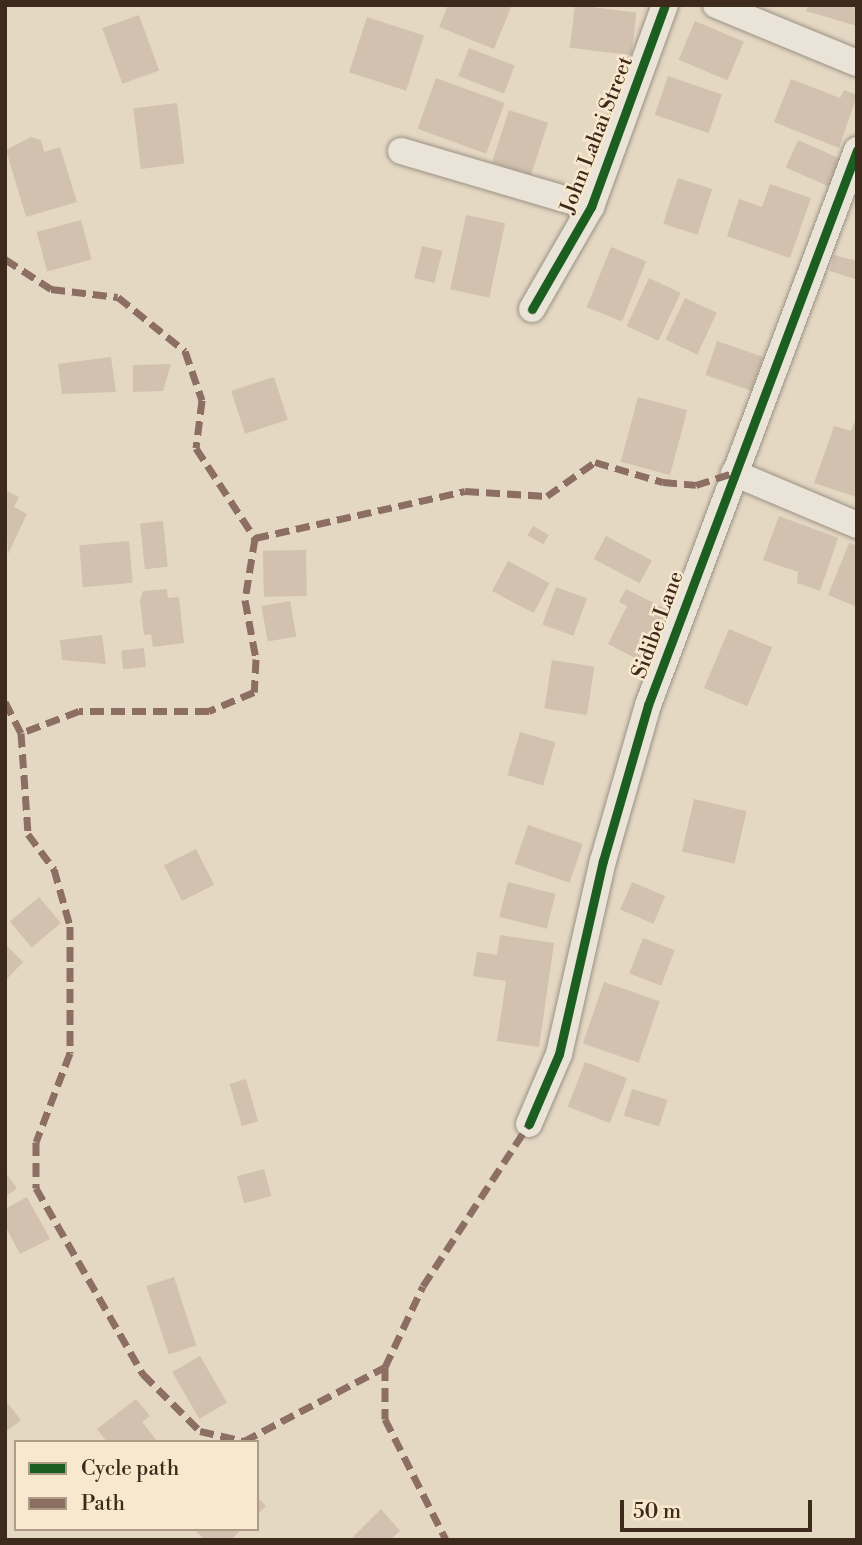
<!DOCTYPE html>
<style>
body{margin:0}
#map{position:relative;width:862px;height:1545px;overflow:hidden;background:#e5d8c3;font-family:"Libre Bodoni",serif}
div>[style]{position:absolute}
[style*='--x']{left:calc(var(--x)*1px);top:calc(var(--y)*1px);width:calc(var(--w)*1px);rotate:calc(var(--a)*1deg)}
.building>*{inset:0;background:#d1c1ae;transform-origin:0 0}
.roads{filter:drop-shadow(0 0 2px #9b9184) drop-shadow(0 0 2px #9b9184)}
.street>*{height:26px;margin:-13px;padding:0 13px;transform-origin:13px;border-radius:13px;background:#e9e3d8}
.quiet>*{height:7px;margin-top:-3.5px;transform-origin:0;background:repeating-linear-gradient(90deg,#8d6e63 0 14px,transparent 0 21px)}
.cycleway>*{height:9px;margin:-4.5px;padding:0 4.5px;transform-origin:4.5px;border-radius:4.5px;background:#1b5e20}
span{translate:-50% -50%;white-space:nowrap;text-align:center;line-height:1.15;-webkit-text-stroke:5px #f8e8ce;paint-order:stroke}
.street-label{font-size:21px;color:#3e291d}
.frame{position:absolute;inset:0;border:7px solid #3e291d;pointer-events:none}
.legend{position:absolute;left:14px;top:1440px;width:245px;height:91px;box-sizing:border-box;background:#f8e8ce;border:2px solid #ae9c87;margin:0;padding:9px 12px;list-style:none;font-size:21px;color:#3e291d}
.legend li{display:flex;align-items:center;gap:14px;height:35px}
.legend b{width:35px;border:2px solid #ae9c87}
.scale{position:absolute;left:620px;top:1500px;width:192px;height:32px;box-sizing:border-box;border:4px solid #3e291d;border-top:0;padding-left:9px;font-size:21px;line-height:24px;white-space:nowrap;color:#3e291d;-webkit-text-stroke:5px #f8e8ce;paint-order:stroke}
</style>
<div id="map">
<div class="building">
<div style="clip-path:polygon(448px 5px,511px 7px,494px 49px,439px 27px)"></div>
<div style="left:575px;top:5px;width:62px;height:43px;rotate:7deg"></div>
<div style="clip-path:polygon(808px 5px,857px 5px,857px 26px,806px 11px)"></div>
<div style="left:139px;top:15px;width:59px;height:39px;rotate:70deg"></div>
<div style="left:367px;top:17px;width:60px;height:58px;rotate:18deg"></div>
<div style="left:695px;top:21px;width:53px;height:42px;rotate:23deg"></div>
<div style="left:469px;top:48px;width:49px;height:30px;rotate:21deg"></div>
<div style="left:668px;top:76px;width:57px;height:41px;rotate:19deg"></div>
<div style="left:436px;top:78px;width:73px;height:54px;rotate:20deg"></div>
<div style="clip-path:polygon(791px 79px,840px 98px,844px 90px,857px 95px,839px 148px,774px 122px)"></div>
<div style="left:177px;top:103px;width:61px;height:44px;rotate:83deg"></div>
<div style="left:509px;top:110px;width:41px;height:55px;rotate:18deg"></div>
<div style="clip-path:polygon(31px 137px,41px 140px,44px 152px,60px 147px,77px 202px,26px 217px,6px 150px)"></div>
<div style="left:798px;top:140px;width:47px;height:30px;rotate:24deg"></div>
<div style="left:678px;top:178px;width:36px;height:48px;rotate:18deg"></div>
<div style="clip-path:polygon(770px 184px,811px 198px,790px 258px,727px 236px,739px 199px,762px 207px)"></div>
<div style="left:466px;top:215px;width:40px;height:76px;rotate:12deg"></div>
<div style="left:81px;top:220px;width:41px;height:46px;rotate:75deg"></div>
<div style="left:422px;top:246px;width:21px;height:33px;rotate:14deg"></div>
<div style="left:611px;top:247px;width:38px;height:65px;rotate:22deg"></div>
<div style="clip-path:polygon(834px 255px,857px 261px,855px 279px,830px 271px)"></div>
<div style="left:649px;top:278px;width:35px;height:53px;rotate:25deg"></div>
<div style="left:685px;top:298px;width:35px;height:46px;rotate:25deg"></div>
<div style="left:717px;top:341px;width:49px;height:36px;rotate:19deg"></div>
<div style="clip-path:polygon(111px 357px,116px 392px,62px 394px,58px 364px)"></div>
<div style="clip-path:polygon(171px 364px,163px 391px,133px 392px,133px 365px)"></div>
<div style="left:274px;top:377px;width:45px;height:45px;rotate:72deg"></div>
<div style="left:638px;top:397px;width:51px;height:67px;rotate:15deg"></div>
<div style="clip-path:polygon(857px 416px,857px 494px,856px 497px,814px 483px,834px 426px,851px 431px)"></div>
<div style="clip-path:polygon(5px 490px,19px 497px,14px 507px,27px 514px,8px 554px)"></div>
<div style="clip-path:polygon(779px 516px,838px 538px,820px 591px,797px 583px,798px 572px,763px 560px)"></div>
<div style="left:163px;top:521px;width:46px;height:23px;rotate:84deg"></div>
<div style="left:533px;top:526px;width:18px;height:11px;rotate:29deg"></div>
<div style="left:606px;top:536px;width:52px;height:26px;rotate:28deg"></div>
<div style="left:129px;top:541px;width:42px;height:50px;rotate:85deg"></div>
<div style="clip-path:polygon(849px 543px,857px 546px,857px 607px,828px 595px)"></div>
<div style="left:306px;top:550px;width:46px;height:43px;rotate:89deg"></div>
<div style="left:508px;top:561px;width:47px;height:34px;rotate:28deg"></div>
<div style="left:556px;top:587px;width:33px;height:40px;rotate:20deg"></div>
<div style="clip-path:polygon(167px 589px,168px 598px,179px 597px,184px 643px,153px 647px,151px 634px,144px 635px,140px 601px,143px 591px)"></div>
<div style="clip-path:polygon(626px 589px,668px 610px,641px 661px,608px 644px,627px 606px,619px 602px)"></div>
<div style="left:290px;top:601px;width:36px;height:29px;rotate:80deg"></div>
<div style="left:729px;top:629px;width:47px;height:64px;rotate:23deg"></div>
<div style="clip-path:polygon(102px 635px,106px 664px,62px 660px,60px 640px)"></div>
<div style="left:144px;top:648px;width:19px;height:23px;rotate:84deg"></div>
<div style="left:552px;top:660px;width:43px;height:49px;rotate:9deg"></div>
<div style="left:520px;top:732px;width:37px;height:45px;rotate:16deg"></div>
<div style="left:694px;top:799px;width:54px;height:54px;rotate:13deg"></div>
<div style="left:528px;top:825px;width:58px;height:41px;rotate:19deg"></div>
<div style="left:196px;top:849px;width:40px;height:36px;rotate:63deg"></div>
<div style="left:508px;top:882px;width:49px;height:36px;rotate:14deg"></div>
<div style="left:632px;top:882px;width:36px;height:30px;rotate:23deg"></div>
<div style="left:39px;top:897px;width:34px;height:38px;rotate:50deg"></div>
<div style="clip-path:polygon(500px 935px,554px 943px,539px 1047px,497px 1041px,506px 981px,473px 976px,477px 952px,497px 955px)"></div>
<div style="left:643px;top:938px;width:34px;height:38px;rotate:21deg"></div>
<div style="clip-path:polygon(5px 944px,23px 962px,5px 981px)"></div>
<div style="left:604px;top:982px;width:59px;height:65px;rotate:19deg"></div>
<div style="left:585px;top:1062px;width:45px;height:48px;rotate:21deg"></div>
<div style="left:246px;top:1079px;width:44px;height:17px;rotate:74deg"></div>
<div style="left:632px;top:1089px;width:37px;height:28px;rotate:17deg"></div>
<div style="left:264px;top:1169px;width:28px;height:28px;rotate:75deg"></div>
<div style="clip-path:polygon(5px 1172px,17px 1188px,5px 1197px)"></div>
<div style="clip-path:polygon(27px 1197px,50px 1239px,20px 1254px,5px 1226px,5px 1209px)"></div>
<div style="left:174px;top:1277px;width:72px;height:29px;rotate:72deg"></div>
<div style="left:200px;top:1356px;width:54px;height:32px;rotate:60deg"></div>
<div style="clip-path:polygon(136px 1399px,150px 1416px,142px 1422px,158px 1442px,107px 1442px,97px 1429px)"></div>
<div style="clip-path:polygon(5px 1400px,21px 1420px,5px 1432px)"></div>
<div style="clip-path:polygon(257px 1497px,266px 1506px,257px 1515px)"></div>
<div style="clip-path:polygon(381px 1509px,400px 1531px,390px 1540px,350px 1540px)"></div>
<div style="clip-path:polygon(194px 1529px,242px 1529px,231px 1540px,205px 1540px)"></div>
</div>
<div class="roads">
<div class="street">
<div style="--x:716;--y:5;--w:152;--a:22.4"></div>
<div style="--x:401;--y:151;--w:198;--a:16.4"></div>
<div style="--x:532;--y:309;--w:118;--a:-60"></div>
<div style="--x:591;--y:207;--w:215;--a:-69.9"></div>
<div style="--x:734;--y:473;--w:134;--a:22.9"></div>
<div style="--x:529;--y:1124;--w:76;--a:-66.8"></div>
<div style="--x:559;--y:1054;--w:198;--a:-77.2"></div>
<div style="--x:603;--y:861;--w:162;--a:-73.9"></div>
<div style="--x:648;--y:705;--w:593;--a:-69.36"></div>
</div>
</div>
<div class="quiet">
<div style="--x:5;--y:259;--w:55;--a:33.1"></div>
<div style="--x:51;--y:289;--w:67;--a:6.8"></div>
<div style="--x:118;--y:297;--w:86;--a:38.9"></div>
<div style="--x:185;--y:351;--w:52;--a:70.9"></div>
<div style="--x:202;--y:400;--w:48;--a:97.1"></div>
<div style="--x:196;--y:448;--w:108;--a:56.8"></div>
<div style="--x:255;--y:538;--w:63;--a:99.2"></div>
<div style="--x:245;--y:600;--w:60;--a:79.4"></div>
<div style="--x:256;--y:659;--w:33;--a:93"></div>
<div style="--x:254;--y:692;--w:49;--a:157.1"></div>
<div style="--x:209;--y:711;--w:130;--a:180"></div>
<div style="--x:79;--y:711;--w:62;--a:159.2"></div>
<div style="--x:21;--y:733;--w:35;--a:-117"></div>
<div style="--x:255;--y:538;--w:215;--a:-12.6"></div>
<div style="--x:465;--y:491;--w:82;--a:3.5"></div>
<div style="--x:547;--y:496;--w:59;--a:-35.3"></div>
<div style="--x:595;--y:462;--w:71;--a:16.4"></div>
<div style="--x:663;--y:482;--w:33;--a:5"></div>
<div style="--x:696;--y:485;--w:40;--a:-18"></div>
<div style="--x:21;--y:733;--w:101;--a:86"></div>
<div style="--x:28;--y:834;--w:44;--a:53.4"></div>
<div style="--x:54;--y:869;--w:59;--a:74.3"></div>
<div style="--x:70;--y:926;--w:127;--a:90"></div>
<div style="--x:70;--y:1053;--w:95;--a:110.9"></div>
<div style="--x:36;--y:1142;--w:46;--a:90"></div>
<div style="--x:36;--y:1188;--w:215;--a:60.1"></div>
<div style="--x:143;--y:1374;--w:81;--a:45"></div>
<div style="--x:200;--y:1431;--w:45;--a:12.8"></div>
<div style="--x:244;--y:1441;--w:159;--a:-27.7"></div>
<div style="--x:385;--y:1367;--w:89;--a:-64.9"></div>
<div style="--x:423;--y:1286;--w:194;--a:-56.8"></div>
<div style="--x:385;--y:1367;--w:52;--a:90"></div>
<div style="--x:385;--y:1419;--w:136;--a:63.2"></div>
</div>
<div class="cycleway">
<div style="--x:532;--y:309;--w:118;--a:-60"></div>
<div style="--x:591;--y:207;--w:215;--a:-69.9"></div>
<div style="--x:529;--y:1124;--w:76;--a:-66.8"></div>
<div style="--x:559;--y:1054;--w:198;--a:-77.2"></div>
<div style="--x:603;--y:861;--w:162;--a:-73.9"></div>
<div style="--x:648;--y:705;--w:593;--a:-69.36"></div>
</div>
<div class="street-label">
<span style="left:597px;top:135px;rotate:-69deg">John Lahai Street</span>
<span style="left:658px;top:625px;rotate:-70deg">Sidibe Lane</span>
</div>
<div class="frame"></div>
<ul class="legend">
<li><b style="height:9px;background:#1b5e20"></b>Cycle path</li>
<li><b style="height:9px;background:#8d6e63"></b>Path</li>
</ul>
<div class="scale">50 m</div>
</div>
